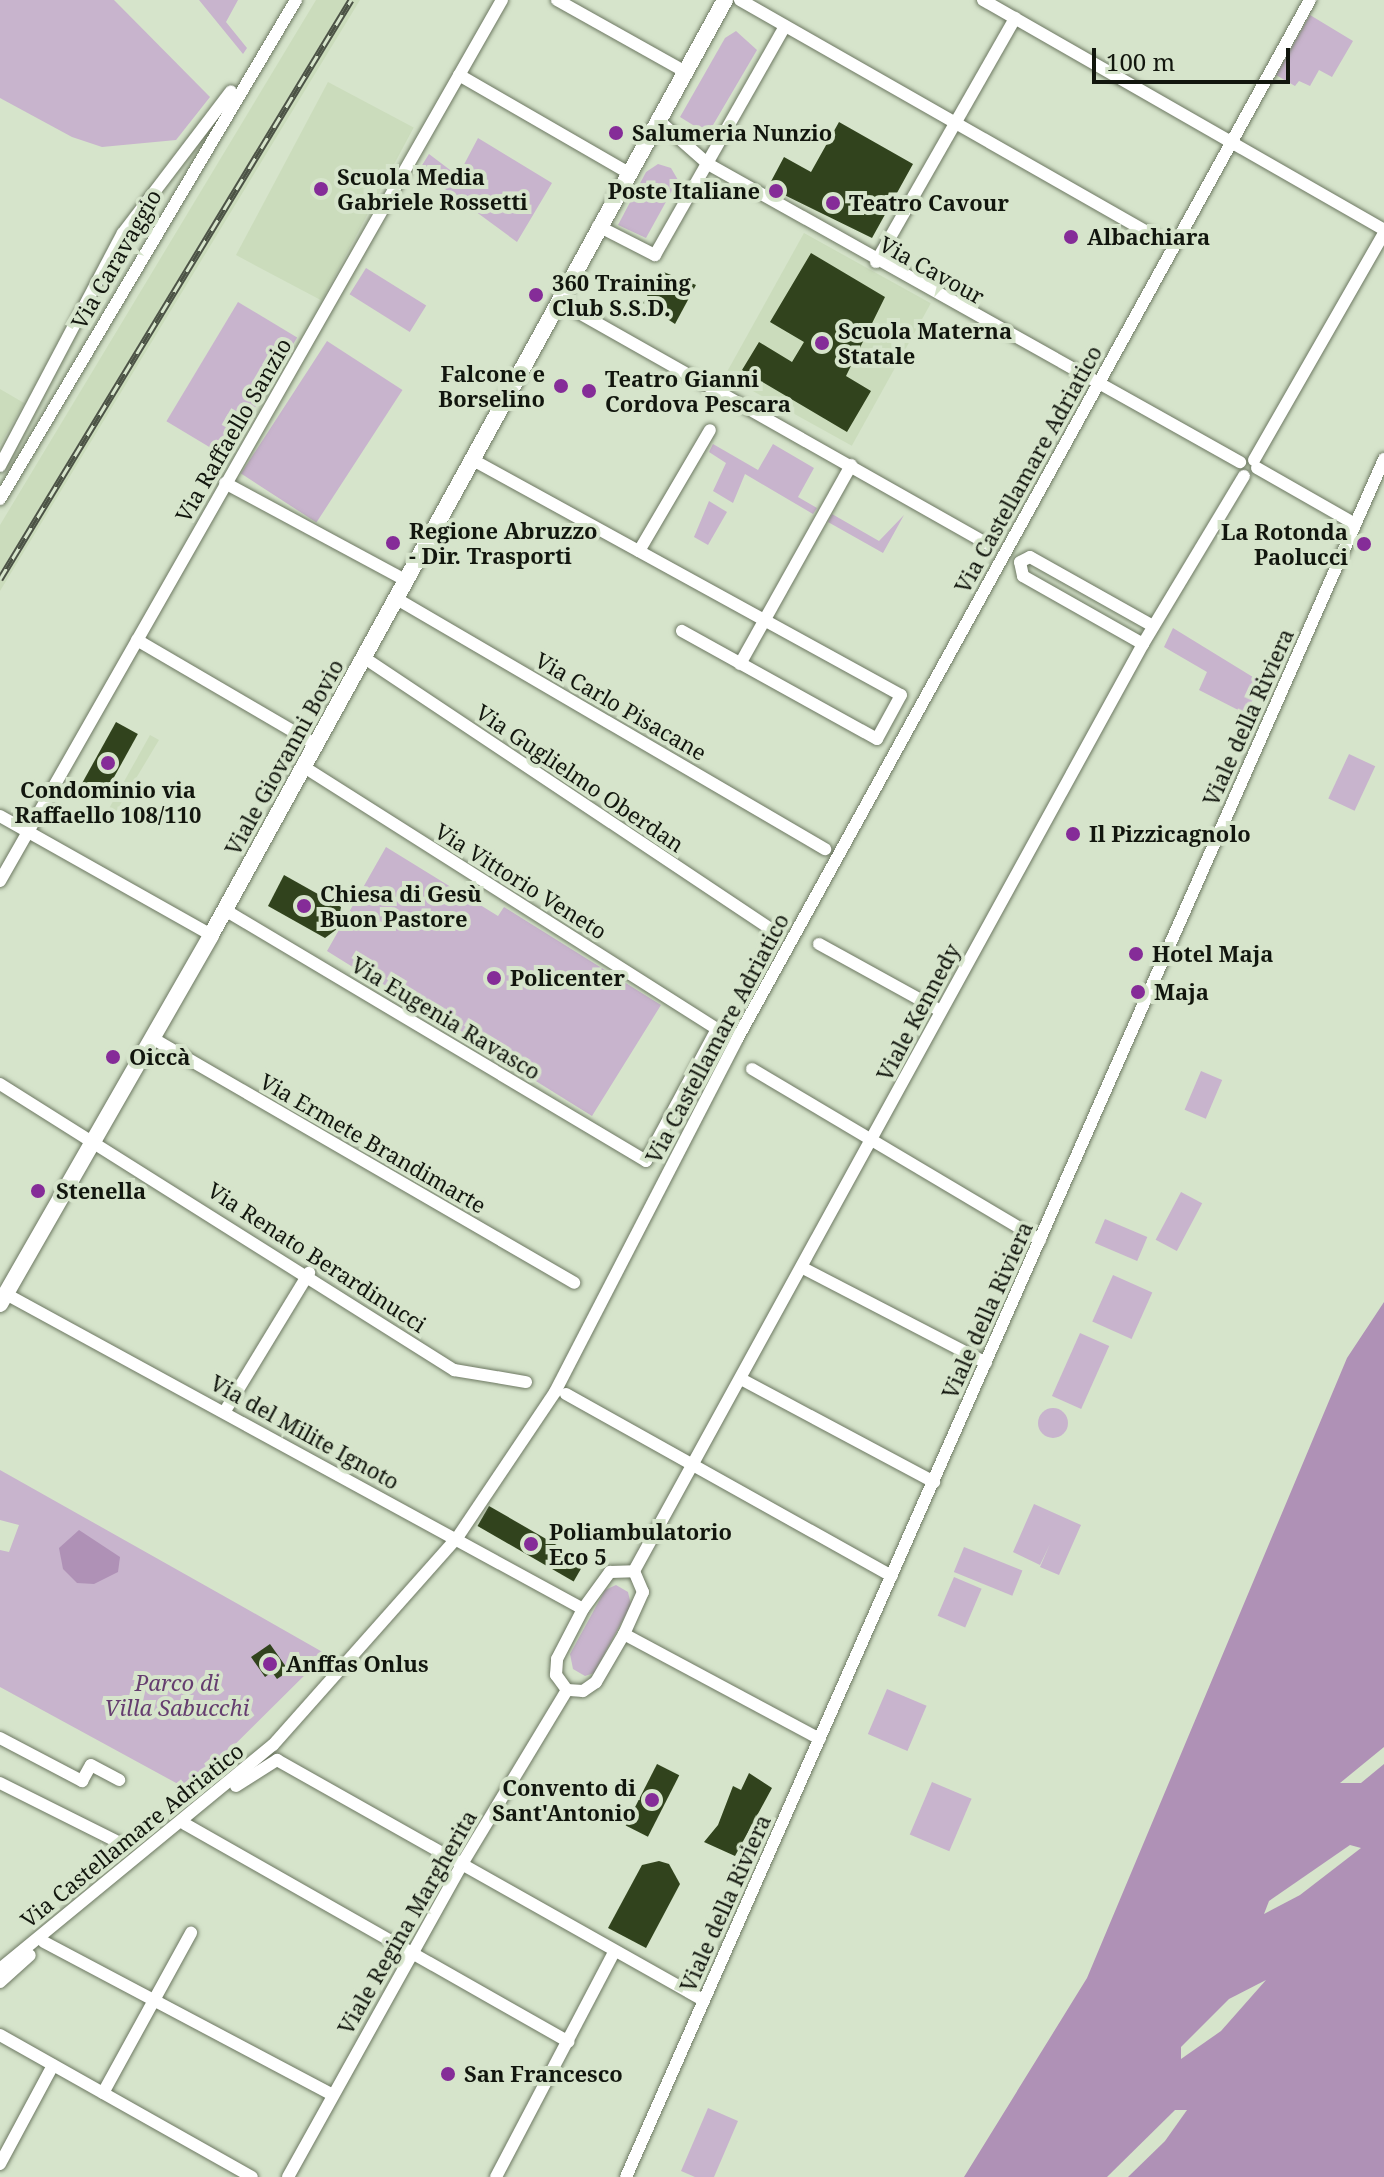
<!DOCTYPE html>
<meta charset="utf-8">
<style>
body{margin:0}
#map{position:relative;width:1384px;height:2177px;overflow:hidden;background:#d6e4cb;font-family:"Noto Serif",serif}
div>[style]{position:absolute}
[style*='--x']{left:calc(var(--x)*1px);top:calc(var(--y)*1px);width:calc(var(--w)*1px);rotate:calc(var(--a)*1deg)}
.built>*{inset:0;background:#cbdcbc;transform-origin:0 0}
.green>*{inset:0;background:#c8b4cd;transform-origin:0 0}
.round{border-radius:50%}
.water>*{inset:0;background:#af91b6}
.pier>*{inset:0;background:#d6e4cb}
.building>*{inset:0;background:#31431d;transform-origin:0 0}
.roads{filter:drop-shadow(0 0 2px #6d7862) drop-shadow(0 0 2px #6d7862)}
.minor>*{height:12px;margin:-6px;padding:0 6px;transform-origin:6px;border-radius:6px;background:#fff}
.major>*{height:16px;margin:-8px;padding:0 8px;transform-origin:8px;border-radius:8px;background:#fff}
.rail>*{height:7px;margin-top:-3.5px;transform-origin:0;background:repeating-linear-gradient(90deg,#d6e4cb 0 12px,#4c5346 0 24px);box-sizing:border-box;border-block:2px solid #4c5346}
.dots>*{width:22px;height:22px;translate:-50% -50%;box-sizing:border-box;border:4px solid #d6e4cb;border-radius:50%}
span{translate:-50% -50%;white-space:nowrap;text-align:center;line-height:1.15;-webkit-text-stroke:8px #d6e4cb;paint-order:stroke}
.poi-label{font-size:22px;color:#12160e;font-weight:700}
.left{translate:0 -50%;text-align:left}
.right{translate:-100% -50%;text-align:right}
.street-label{font-size:22px;color:#12160e}
.park-label{font-size:22px;color:#653d6f;font-style:italic}
.scale{position:absolute;left:1092px;top:48px;width:198px;height:36px;box-sizing:border-box;border:4px solid #12160e;border-top:0;padding-left:10px;font-size:24px;line-height:28px;white-space:nowrap;color:#12160e;-webkit-text-stroke:6px #d6e4cb;paint-order:stroke}
</style>
<div id="map">
<div class="built">
<div style="clip-path:polygon(316px 0,360px 0,0 591px,0 525px)"></div>
<div style="left:328px;top:82px;width:97px;height:196px;rotate:28deg"></div>
<div style="left:804px;top:233px;width:145px;height:163px;rotate:29deg"></div>
<div style="clip-path:polygon(0 389px,24px 403px,0 445px)"></div>
<div style="clip-path:polygon(150px 735px,159px 740px,108px 825px,102px 821px)"></div>
</div>
<div class="green">
<div style="clip-path:polygon(0 0,114px 0,210px 97px,176px 140px,102px 147px,72px 137px,0 98px)"></div>
<div style="clip-path:polygon(199px 0,238px 0,226px 22px,247px 48px,243px 54px)"></div>
<div style="clip-path:polygon(1310px 15px,1353px 41px,1332px 77px,1319px 70px,1310px 86px,1299px 81px,1295px 86px,1276px 75px)"></div>
<div style="clip-path:polygon(736px 31px,757px 50px,713px 125px,701px 130px,680px 117px,725px 38px)"></div>
<div style="clip-path:polygon(478px 138px,552px 183px,517px 242px,419px 170px,429px 154px,458px 176px)"></div>
<div style="clip-path:polygon(658px 164px,671px 168px,678px 180px,646px 238px,618px 225px,646px 172px)"></div>
<div style="left:366px;top:268px;width:71px;height:31px;rotate:32deg"></div>
<div style="left:238px;top:302px;width:69px;height:139px;rotate:31deg"></div>
<div style="left:327px;top:341px;width:90px;height:158px;rotate:33deg"></div>
<div style="clip-path:polygon(713px 444px,758px 470px,773px 444px,814px 468px,798px 497px,817px 508px,813px 514px,745px 474px,733px 503px,713px 491px,726px 463px,709px 452px)"></div>
<div style="clip-path:polygon(709px 501px,727px 512px,708px 545px,694px 537px)"></div>
<div style="clip-path:polygon(832px 514px,879px 541px,904px 515px,883px 553px,828px 522px)"></div>
<div style="clip-path:polygon(1173px 628px,1261px 682px,1246px 714px,1199px 690px,1207px 672px,1164px 647px)"></div>
<div style="left:1349px;top:754px;width:29px;height:49px;rotate:25deg"></div>
<div style="clip-path:polygon(386px 847px,498px 916px,504px 907px,661px 1005px,592px 1116px,327px 951px)"></div>
<div style="left:1201px;top:1071px;width:23px;height:42px;rotate:23deg"></div>
<div style="left:1181px;top:1192px;width:24px;height:54px;rotate:28deg"></div>
<div style="left:1105px;top:1219px;width:46px;height:26px;rotate:23deg"></div>
<div style="left:1113px;top:1275px;width:43px;height:51px;rotate:24deg"></div>
<div style="left:1080px;top:1333px;width:32px;height:69px;rotate:24deg"></div>
<div class="round" style="left:1038px;top:1408px;width:30px;height:30px"></div>
<div style="clip-path:polygon(0 1470px,238px 1604px,326px 1654px,189px 1790px,0 1687px,0 1550px,9px 1552px,19px 1525px,0 1520px)"></div>
<div style="clip-path:polygon(1034px 1504px,1081px 1525px,1059px 1575px,1040px 1567px,1050px 1544px,1040px 1565px,1013px 1552px)"></div>
<div style="left:964px;top:1547px;width:63px;height:27px;rotate:22deg"></div>
<div style="left:954px;top:1577px;width:30px;height:42px;rotate:23deg"></div>
<div style="clip-path:polygon(616px 1585px,628px 1592px,631px 1605px,594px 1673px,585px 1676px,573px 1669px,570px 1654px,605px 1590px)"></div>
<div style="left:887px;top:1689px;width:43px;height:49px;rotate:23deg"></div>
<div style="left:932px;top:1782px;width:43px;height:57px;rotate:23deg"></div>
<div style="clip-path:polygon(708px 2108px,738px 2121px,714px 2177px,695px 2177px,681px 2171px)"></div>
</div>
<div class="water">
<div style="clip-path:polygon(1384px 1302px,1384px 2177px,964px 2177px,1087px 1978px,1347px 1358px)"></div>
<div style="clip-path:polygon(79px 1530px,120px 1557px,118px 1572px,94px 1584px,77px 1583px,63px 1569px,59px 1548px)"></div>
</div>
<div class="pier">
<div style="clip-path:polygon(1384px 1747px,1384px 1764px,1361px 1783px,1340px 1783px)"></div>
<div style="clip-path:polygon(1350px 1845px,1361px 1848px,1300px 1895px,1264px 1914px,1269px 1901px)"></div>
<div style="clip-path:polygon(1266px 1980px,1221px 2031px,1181px 2059px,1181px 2047px,1229px 1999px)"></div>
<div style="clip-path:polygon(1175px 2110px,1187px 2110px,1165px 2141px,1128px 2177px,1107px 2177px)"></div>
</div>
<div class="building">
<div style="clip-path:polygon(839px 122px,913px 164px,872px 238px,768px 187px,784px 157px,811px 172px)"></div>
<div style="clip-path:polygon(811px 253px,885px 297px,846px 376px,871px 391px,847px 432px,742px 370px,759px 342px,792px 362px,804px 342px,770px 322px)"></div>
<div style="clip-path:polygon(661px 271px,696px 285px,675px 324px,643px 303px)"></div>
<div style="left:116px;top:722px;width:25px;height:80px;rotate:29deg"></div>
<div style="clip-path:polygon(284px 875px,341px 907px,337px 929px,325px 938px,268px 906px)"></div>
<div style="left:489px;top:1506px;width:111px;height:23px;rotate:30deg"></div>
<div style="clip-path:polygon(270px 1644px,289px 1671px,277px 1679px,272px 1672px,265px 1677px,251px 1657px)"></div>
<div style="left:657px;top:1764px;width:25px;height:69px;rotate:27deg"></div>
<div style="clip-path:polygon(749px 1773px,772px 1788px,735px 1856px,704px 1842px,718px 1825px,733px 1786px,741px 1790px)"></div>
<div style="clip-path:polygon(659px 1861px,669px 1864px,680px 1884px,646px 1948px,608px 1928px,642px 1865px)"></div>
</div>
<div class="roads">
<div class="minor">
<div style="--x:557;--y:0;--w:145;--a:29.2"></div>
<div style="--x:740;--y:0;--w:481;--a:29.7"></div>
<div style="--x:983;--y:0;--w:462;--a:29.8"></div>
<div style="--x:459;--y:75;--w:194;--a:30"></div>
<div style="--x:657;--y:119;--w:68;--a:41.4"></div>
<div style="--x:708;--y:164;--w:610;--a:29.26"></div>
<div style="--x:598;--y:226;--w:64;--a:27"></div>
<div style="--x:655;--y:255;--w:263;--a:-60.4"></div>
<div style="--x:876;--y:262;--w:281;--a:-60.3"></div>
<div style="--x:558;--y:301;--w:494;--a:29.5"></div>
<div style="--x:473;--y:460;--w:488;--a:28.8"></div>
<div style="--x:901;--y:695;--w:50;--a:118.6"></div>
<div style="--x:877;--y:739;--w:223;--a:-151"></div>
<div style="--x:1254;--y:460;--w:262;--a:-60.2"></div>
<div style="--x:0;--y:466;--w:263;--a:-62.2"></div>
<div style="--x:123;--y:233;--w:178;--a:-52.7"></div>
<div style="--x:1257;--y:468;--w:113;--a:29.7"></div>
<div style="--x:225;--y:483;--w:207;--a:28.3"></div>
<div style="--x:0;--y:499;--w:580;--a:-59.32"></div>
<div style="--x:639;--y:551;--w:140;--a:-59.6"></div>
<div style="--x:397;--y:599;--w:496;--a:30.3"></div>
<div style="--x:137;--y:640;--w:206;--a:30.3"></div>
<div style="--x:1143;--y:644;--w:138;--a:-150.5"></div>
<div style="--x:1023;--y:576;--w:14;--a:-102"></div>
<div style="--x:1020;--y:562;--w:11;--a:-27"></div>
<div style="--x:1030;--y:557;--w:141;--a:29.3"></div>
<div style="--x:363;--y:657;--w:495;--a:33.7"></div>
<div style="--x:740;--y:664;--w:228;--a:-60.8"></div>
<div style="--x:0;--y:816;--w:242;--a:29.4"></div>
<div style="--x:0;--y:881;--w:1014;--a:-60.33"></div>
<div style="--x:225;--y:910;--w:490;--a:30.8"></div>
<div style="--x:646;--y:1161;--w:150;--a:-61.7"></div>
<div style="--x:717;--y:1029;--w:490;--a:-147.6"></div>
<div style="--x:819;--y:944;--w:137;--a:28.8"></div>
<div style="--x:152;--y:1038;--w:488;--a:30.1"></div>
<div style="--x:752;--y:1069;--w:335;--a:30.7"></div>
<div style="--x:0;--y:1084;--w:537;--a:32.21"></div>
<div style="--x:454;--y:1370;--w:73;--a:9.5"></div>
<div style="--x:803;--y:1268;--w:206;--a:27.4"></div>
<div style="--x:6;--y:1294;--w:657;--a:28.63"></div>
<div style="--x:741;--y:1379;--w:219;--a:28.1"></div>
<div style="--x:566;--y:1394;--w:373;--a:29.2"></div>
<div style="--x:225;--y:1411;--w:162;--a:-58.7"></div>
<div style="--x:634;--y:1571;--w:1058;--a:-61.23"></div>
<div style="--x:1143;--y:644;--w:196;--a:-59"></div>
<div style="--x:634;--y:1571;--w:23;--a:67"></div>
<div style="--x:643;--y:1592;--w:46;--a:114.3"></div>
<div style="--x:624;--y:1634;--w:56;--a:120.3"></div>
<div style="--x:596;--y:1682;--w:16;--a:145"></div>
<div style="--x:583;--y:1691;--w:16;--a:-176"></div>
<div style="--x:567;--y:1690;--w:19;--a:-126"></div>
<div style="--x:556;--y:1675;--w:16;--a:-86"></div>
<div style="--x:557;--y:1659;--w:56;--a:-62.5"></div>
<div style="--x:583;--y:1609;--w:46;--a:-53.9"></div>
<div style="--x:610;--y:1572;--w:24;--a:-2"></div>
<div style="--x:624;--y:1634;--w:222;--a:28.2"></div>
<div style="--x:0;--y:1738;--w:93;--a:27.7"></div>
<div style="--x:82;--y:1781;--w:18;--a:-61"></div>
<div style="--x:91;--y:1765;--w:32;--a:28"></div>
<div style="--x:0;--y:1783;--w:139;--a:26.6"></div>
<div style="--x:236;--y:1786;--w:49;--a:-32.4"></div>
<div style="--x:277;--y:1760;--w:490;--a:29.4"></div>
<div style="--x:185;--y:1824;--w:441;--a:29.6"></div>
<div style="--x:44;--y:1942;--w:325;--a:27.9"></div>
<div style="--x:0;--y:1969;--w:353;--a:-39.4"></div>
<div style="--x:273;--y:1745;--w:277;--a:-48.4"></div>
<div style="--x:457;--y:1538;--w:176;--a:-56.1"></div>
<div style="--x:555;--y:1392;--w:395;--a:-62.7"></div>
<div style="--x:736;--y:1041;--w:1189;--a:-61.13"></div>
<div style="--x:0;--y:1982;--w:40;--a:-42"></div>
<div style="--x:0;--y:2035;--w:289;--a:29.4"></div>
<div style="--x:103;--y:2093;--w:183;--a:-61.2"></div>
<div style="--x:0;--y:2164;--w:112;--a:-61.8"></div>
<div style="--x:288;--y:2177;--w:358;--a:-60.9"></div>
<div style="--x:462;--y:1864;--w:203;--a:-58.9"></div>
<div style="--x:496;--y:2177;--w:254;--a:-62.3"></div>
<div style="--x:626;--y:2177;--w:1878;--a:-66.19"></div>
</div>
<div class="major">
<div style="--x:0;--y:1304;--w:425;--a:-60.2"></div>
<div style="--x:211;--y:935;--w:1067;--a:-61.2"></div>
</div>
</div>
<div class="rail">
<div style="--x:0;--y:579;--w:677;--a:-58.78"></div>
</div>
<div class="dots">
<div style="left:616px;top:133px;background:#852c98"></div>
<div style="left:321px;top:189px;background:#852c98"></div>
<div style="left:776px;top:191px;background:#852c98"></div>
<div style="left:833px;top:203px;background:#852c98"></div>
<div style="left:1071px;top:237px;background:#852c98"></div>
<div style="left:536px;top:295px;background:#852c98"></div>
<div style="left:822px;top:343px;background:#852c98"></div>
<div style="left:561px;top:386px;background:#852c98"></div>
<div style="left:589px;top:391px;background:#852c98"></div>
<div style="left:393px;top:543px;background:#852c98"></div>
<div style="left:1364px;top:544px;background:#852c98"></div>
<div style="left:108px;top:763px;background:#852c98"></div>
<div style="left:1073px;top:834px;background:#852c98"></div>
<div style="left:304px;top:906px;background:#852c98"></div>
<div style="left:1136px;top:954px;background:#852c98"></div>
<div style="left:494px;top:978px;background:#852c98"></div>
<div style="left:1138px;top:992px;background:#852c98"></div>
<div style="left:113px;top:1057px;background:#852c98"></div>
<div style="left:38px;top:1191px;background:#852c98"></div>
<div style="left:531px;top:1544px;background:#852c98"></div>
<div style="left:270px;top:1664px;background:#852c98"></div>
<div style="left:652px;top:1800px;background:#852c98"></div>
<div style="left:448px;top:2074px;background:#852c98"></div>
</div>
<div class="poi-label">
<span class="left" style="left:632px;top:133px">Salumeria Nunzio</span>
<span class="left" style="left:337px;top:189px">Scuola Media<br>Gabriele Rossetti</span>
<span class="right" style="left:760px;top:191px">Poste Italiane</span>
<span class="left" style="left:849px;top:203px">Teatro Cavour</span>
<span class="left" style="left:1087px;top:237px">Albachiara</span>
<span class="left" style="left:552px;top:295px">360 Training<br>Club S.S.D.</span>
<span class="left" style="left:838px;top:343px">Scuola Materna<br>Statale</span>
<span class="right" style="left:545px;top:386px">Falcone e<br>Borselino</span>
<span class="left" style="left:605px;top:391px">Teatro Gianni<br>Cordova Pescara</span>
<span class="left" style="left:409px;top:543px">Regione Abruzzo<br>- Dir. Trasporti</span>
<span class="right" style="left:1348px;top:544px">La Rotonda<br>Paolucci</span>
<span style="left:108px;top:802px">Condominio via<br>Raffaello 108/110</span>
<span class="left" style="left:1089px;top:834px">Il Pizzicagnolo</span>
<span class="left" style="left:320px;top:906px">Chiesa di Gesù<br>Buon Pastore</span>
<span class="left" style="left:1152px;top:954px">Hotel Maja</span>
<span class="left" style="left:510px;top:978px">Policenter</span>
<span class="left" style="left:1154px;top:992px">Maja</span>
<span class="left" style="left:129px;top:1057px">Oiccà</span>
<span class="left" style="left:56px;top:1191px">Stenella</span>
<span class="left" style="left:549px;top:1544px">Poliambulatorio<br>Eco 5</span>
<span class="left" style="left:286px;top:1664px">Anffas Onlus</span>
<span class="right" style="left:636px;top:1800px">Convento di<br>Sant'Antonio</span>
<span class="left" style="left:464px;top:2074px">San Francesco</span>
</div>
<div class="street-label">
<span style="left:116px;top:259px;rotate:-60deg">Via Caravaggio</span>
<span style="left:932px;top:270px;rotate:29deg">Via Cavour</span>
<span style="left:233px;top:430px;rotate:-60deg">Via Raffaello Sanzio</span>
<span style="left:1028px;top:469px;rotate:-61deg">Via Castellamare Adriatico</span>
<span style="left:621px;top:706px;rotate:30deg">Via Carlo Pisacane</span>
<span style="left:1248px;top:717px;rotate:-66deg">Viale della Riviera</span>
<span style="left:284px;top:757px;rotate:-61deg">Viale Giovanni Bovio</span>
<span style="left:580px;top:778px;rotate:34deg">Via Guglielmo Oberdan</span>
<span style="left:521px;top:881px;rotate:32deg">Via Vittorio Veneto</span>
<span style="left:918px;top:1012px;rotate:-62deg">Viale Kennedy</span>
<span style="left:446px;top:1018px;rotate:31deg">Via Eugenia Ravasco</span>
<span style="left:717px;top:1038px;rotate:-62deg">Via Castellamare Adriatico</span>
<span style="left:373px;top:1143px;rotate:30deg">Via Ermete Brandimarte</span>
<span style="left:317px;top:1257px;rotate:33deg">Via Renato Berardinucci</span>
<span style="left:987px;top:1310px;rotate:-66deg">Viale della Riviera</span>
<span style="left:305px;top:1432px;rotate:29deg">Via del Milite Ignoto</span>
<span style="left:132px;top:1835px;rotate:-39deg">Via Castellamare Adriatico</span>
<span style="left:725px;top:1903px;rotate:-66deg">Viale della Riviera</span>
<span style="left:407px;top:1922px;rotate:-60deg">Viale Regina Margherita</span>
</div>
<div class="park-label">
<span style="left:177px;top:1695px">Parco di<br>Villa Sabucchi</span>
</div>
<div class="scale">100 m</div>
</div>
